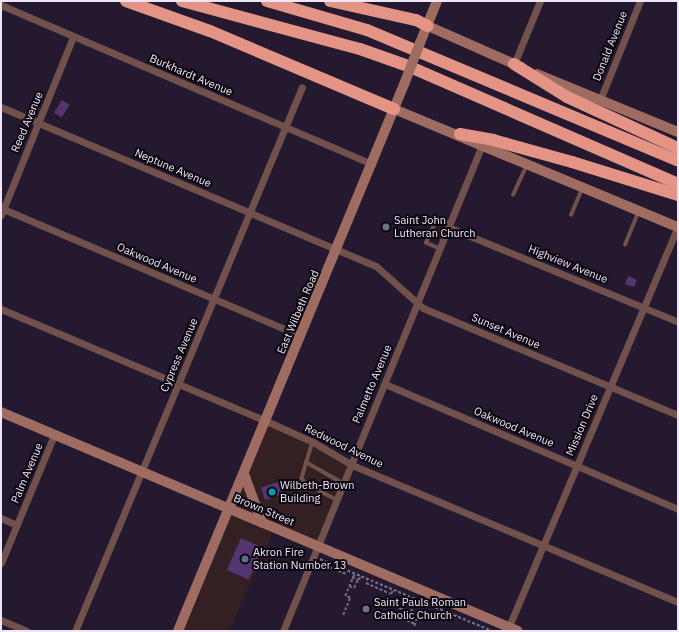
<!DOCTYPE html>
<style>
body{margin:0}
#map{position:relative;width:679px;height:632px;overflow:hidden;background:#251930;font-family:"IBM Plex Sans",sans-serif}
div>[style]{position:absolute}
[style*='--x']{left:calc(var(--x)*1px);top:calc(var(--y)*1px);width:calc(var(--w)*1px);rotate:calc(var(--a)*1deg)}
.commercial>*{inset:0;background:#342022}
.building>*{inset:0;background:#55356f;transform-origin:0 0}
.path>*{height:1.5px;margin-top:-0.75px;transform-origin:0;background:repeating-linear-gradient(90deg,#776c80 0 3px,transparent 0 5px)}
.lane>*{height:3.5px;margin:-1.75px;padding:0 1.75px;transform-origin:1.75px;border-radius:1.75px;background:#71514b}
.street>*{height:7px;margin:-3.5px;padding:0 3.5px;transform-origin:3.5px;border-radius:3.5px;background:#71514b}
.secondary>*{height:10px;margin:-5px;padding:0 5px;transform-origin:5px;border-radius:5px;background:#9f6c62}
.highway>*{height:12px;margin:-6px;padding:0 6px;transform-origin:6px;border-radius:6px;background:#e39485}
.secondary-bridge>*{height:10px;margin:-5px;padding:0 5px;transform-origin:5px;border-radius:5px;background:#9f6c62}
.dots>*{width:11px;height:11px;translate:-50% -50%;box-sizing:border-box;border:2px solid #0c0711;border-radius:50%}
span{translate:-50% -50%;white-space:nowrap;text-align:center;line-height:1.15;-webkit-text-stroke:4px #0c0711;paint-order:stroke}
.street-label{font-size:11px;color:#efe7f7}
.poi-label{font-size:11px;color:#efe7f7}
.left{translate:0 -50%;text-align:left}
.frame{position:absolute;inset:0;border:2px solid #efe7f7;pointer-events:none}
</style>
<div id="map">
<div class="commercial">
<div style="clip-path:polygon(266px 421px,352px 465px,319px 547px,275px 528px,229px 631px,178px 631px)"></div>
</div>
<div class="building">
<div style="left:62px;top:100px;width:9px;height:15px;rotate:32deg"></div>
<div style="clip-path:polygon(628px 276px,637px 280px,634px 287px,625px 284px)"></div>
<div style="left:278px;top:482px;width:13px;height:18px;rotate:72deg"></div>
<div style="left:241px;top:538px;width:24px;height:35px;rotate:24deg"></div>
</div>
<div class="path">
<div style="--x:320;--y:559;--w:186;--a:22.7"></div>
<div style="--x:331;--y:563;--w:4;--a:117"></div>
<div style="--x:329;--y:567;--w:18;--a:22"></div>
<div style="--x:352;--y:577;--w:8;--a:23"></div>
<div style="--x:359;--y:580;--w:5;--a:-79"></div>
<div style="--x:368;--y:578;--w:5;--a:112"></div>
<div style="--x:366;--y:583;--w:27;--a:24"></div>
<div style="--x:391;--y:594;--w:5;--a:-68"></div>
<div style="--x:349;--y:586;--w:5;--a:22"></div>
<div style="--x:354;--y:588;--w:10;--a:-66"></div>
<div style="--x:395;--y:606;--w:35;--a:22"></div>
<div style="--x:343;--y:615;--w:18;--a:-68"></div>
<div style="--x:350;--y:598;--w:5;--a:-158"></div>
<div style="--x:345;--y:596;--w:25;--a:-67"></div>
<div style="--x:414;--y:624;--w:8;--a:-157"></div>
<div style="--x:407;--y:621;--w:24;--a:-68"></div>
<div style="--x:414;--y:626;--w:12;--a:-70"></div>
</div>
<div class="lane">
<div style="--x:513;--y:195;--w:33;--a:-65"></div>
<div style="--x:571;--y:215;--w:28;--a:-67"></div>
<div style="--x:432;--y:230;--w:13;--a:-67"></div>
<div style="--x:437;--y:218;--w:14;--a:21"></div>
<div style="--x:625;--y:245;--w:35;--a:-68"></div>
<div style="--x:439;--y:249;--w:14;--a:-155"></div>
<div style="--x:426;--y:243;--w:14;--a:-65"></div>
<div style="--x:432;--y:230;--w:14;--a:21"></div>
<div style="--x:313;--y:442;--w:38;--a:107"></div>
<div style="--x:302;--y:478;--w:7;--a:56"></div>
<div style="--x:306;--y:484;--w:35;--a:27"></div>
<div style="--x:306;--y:462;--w:43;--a:29.6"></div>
</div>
<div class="street">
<div style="--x:1;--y:5;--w:404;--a:23.2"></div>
<div style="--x:514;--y:64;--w:68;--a:-67.6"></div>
<div style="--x:600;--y:100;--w:107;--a:-68"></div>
<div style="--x:1;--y:107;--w:407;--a:23"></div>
<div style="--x:376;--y:266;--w:63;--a:41.8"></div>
<div style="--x:423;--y:308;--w:277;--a:22.8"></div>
<div style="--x:1;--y:208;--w:326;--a:23.1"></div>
<div style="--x:1;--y:215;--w:192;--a:-68"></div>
<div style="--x:448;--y:227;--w:249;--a:22.4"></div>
<div style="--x:1;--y:309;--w:298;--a:22.9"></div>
<div style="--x:275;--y:425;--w:42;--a:24.1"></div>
<div style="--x:313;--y:442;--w:45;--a:30.5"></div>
<div style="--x:352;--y:465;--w:354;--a:22.8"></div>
<div style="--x:385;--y:384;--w:319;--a:23.1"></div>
<div style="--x:1;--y:518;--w:17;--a:24"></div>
<div style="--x:1;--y:563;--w:139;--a:-67.5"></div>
<div style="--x:1;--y:620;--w:28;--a:23"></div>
<div style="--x:75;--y:631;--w:589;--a:-67.35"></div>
<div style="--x:283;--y:631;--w:525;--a:-67.73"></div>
<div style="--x:507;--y:631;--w:439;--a:-67.1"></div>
</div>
<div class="secondary">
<div style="--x:428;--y:26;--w:102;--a:23.8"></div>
<div style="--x:420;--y:43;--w:45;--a:-68"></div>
<div style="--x:537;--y:74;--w:152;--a:22.4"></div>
<div style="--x:394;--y:109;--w:308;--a:22.6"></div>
<div style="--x:1;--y:412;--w:561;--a:22.96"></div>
<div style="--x:244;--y:474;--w:52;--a:69.8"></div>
<div style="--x:178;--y:631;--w:594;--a:-67.54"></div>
</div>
<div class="highway">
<div style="--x:126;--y:1;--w:89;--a:19.7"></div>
<div style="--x:210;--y:31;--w:200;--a:23"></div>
<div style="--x:182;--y:1;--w:184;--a:15.1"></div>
<div style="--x:360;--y:49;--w:51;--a:19.5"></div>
<div style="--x:408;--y:66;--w:295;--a:23.6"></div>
<div style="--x:267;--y:1;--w:104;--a:16.2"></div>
<div style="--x:367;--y:30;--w:337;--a:22.8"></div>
<div style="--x:330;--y:1;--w:88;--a:12.5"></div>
<div style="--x:416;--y:20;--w:13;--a:27"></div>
<div style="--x:514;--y:64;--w:62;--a:31.9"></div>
<div style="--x:567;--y:97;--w:122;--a:24.7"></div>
<div style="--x:460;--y:134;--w:34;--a:10"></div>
<div style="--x:493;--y:140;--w:82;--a:15.6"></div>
<div style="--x:572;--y:162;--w:111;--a:17.3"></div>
</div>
<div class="secondary-bridge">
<div style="--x:405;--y:82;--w:42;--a:-69"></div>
</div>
<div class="dots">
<div style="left:386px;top:227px;background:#6b7280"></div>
<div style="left:272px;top:492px;background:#0f9aa8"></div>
<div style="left:245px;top:559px;background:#5c6f8a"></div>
<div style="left:366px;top:609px;background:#6b7280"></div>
</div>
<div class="street-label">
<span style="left:610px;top:46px;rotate:-68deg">Donald Avenue</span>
<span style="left:191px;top:75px;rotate:23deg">Burkhardt Avenue</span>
<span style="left:27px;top:122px;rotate:-67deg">Reed Avenue</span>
<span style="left:173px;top:168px;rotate:23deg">Neptune Avenue</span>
<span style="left:157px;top:263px;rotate:23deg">Oakwood Avenue</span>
<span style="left:568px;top:264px;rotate:22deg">Highview Avenue</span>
<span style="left:298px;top:312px;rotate:-67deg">East Wilbeth Road</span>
<span style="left:506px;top:331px;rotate:23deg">Sunset Avenue</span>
<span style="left:179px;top:355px;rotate:-67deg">Cypress Avenue</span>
<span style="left:372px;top:384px;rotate:-67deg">Palmetto Avenue</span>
<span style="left:582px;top:425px;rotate:-67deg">Mission Drive</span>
<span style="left:514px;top:427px;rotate:23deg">Oakwood Avenue</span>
<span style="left:344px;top:446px;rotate:26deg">Redwood Avenue</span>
<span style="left:27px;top:473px;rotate:-67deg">Palm Avenue</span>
<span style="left:264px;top:510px;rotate:23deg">Brown Street</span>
</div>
<div class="poi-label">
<span class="left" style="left:394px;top:227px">Saint John<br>Lutheran Church</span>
<span class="left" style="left:280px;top:492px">Wilbeth-Brown<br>Building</span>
<span class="left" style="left:253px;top:559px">Akron Fire<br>Station Number 13</span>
<span class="left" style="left:374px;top:609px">Saint Pauls Roman<br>Catholic Church</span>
</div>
<div class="frame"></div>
</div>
